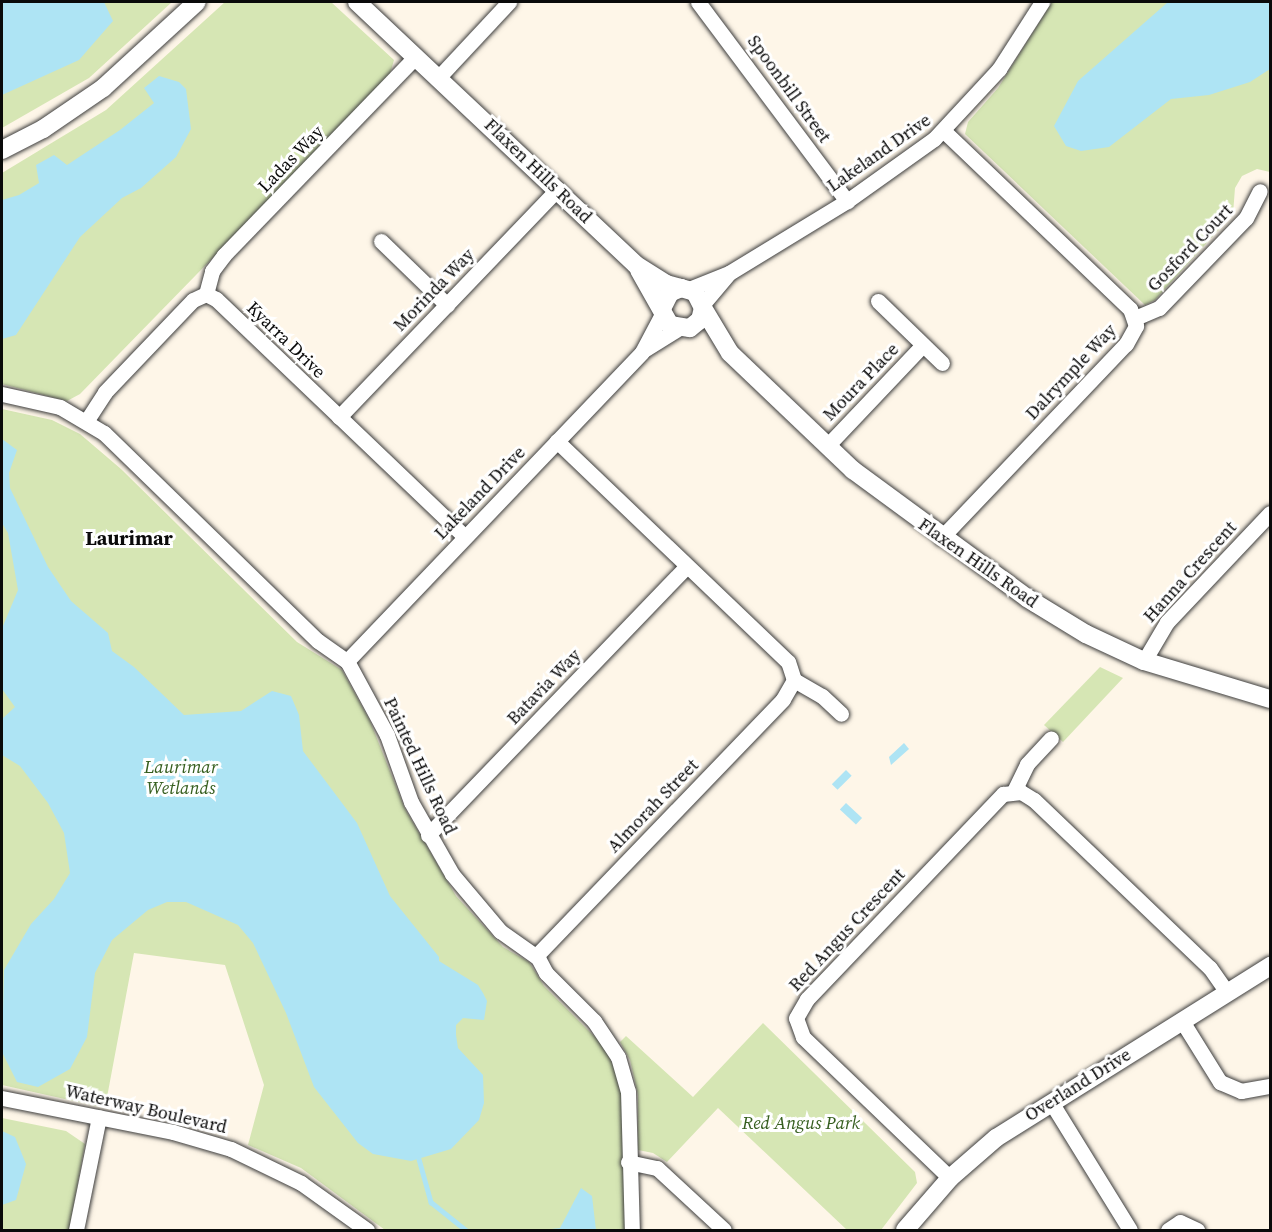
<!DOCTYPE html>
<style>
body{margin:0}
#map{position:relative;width:1272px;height:1232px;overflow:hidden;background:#fef6e8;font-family:"Source Serif 4",serif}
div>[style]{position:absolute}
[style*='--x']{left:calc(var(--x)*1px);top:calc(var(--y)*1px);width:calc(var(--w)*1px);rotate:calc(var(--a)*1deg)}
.green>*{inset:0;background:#d6e6b4}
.water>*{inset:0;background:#aee4f4;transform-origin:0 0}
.stream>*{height:4.5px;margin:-2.25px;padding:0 2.25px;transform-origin:2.25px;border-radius:2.25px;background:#aee4f4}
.roads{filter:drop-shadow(0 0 2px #3d3d3d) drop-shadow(0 0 2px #3d3d3d)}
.minor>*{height:15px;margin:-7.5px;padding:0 7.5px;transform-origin:7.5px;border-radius:7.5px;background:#fff}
.tertiary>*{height:18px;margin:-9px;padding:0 9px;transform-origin:9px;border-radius:9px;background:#fff}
span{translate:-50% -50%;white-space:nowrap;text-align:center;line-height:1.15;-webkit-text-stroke:6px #fff;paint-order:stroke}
.street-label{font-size:18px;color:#0a0a0a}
.park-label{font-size:18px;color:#355e1e;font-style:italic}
.neighbourhood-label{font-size:20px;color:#0a0a0a;font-weight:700}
.frame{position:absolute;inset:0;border:3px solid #0a0a0a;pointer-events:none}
</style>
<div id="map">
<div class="green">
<div style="clip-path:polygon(2px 2px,172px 2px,89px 78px,2px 128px)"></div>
<div style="clip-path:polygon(225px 2px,331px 2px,394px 60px,389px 77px,80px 394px,67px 401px,2px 384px,2px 173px,106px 110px)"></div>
<div style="clip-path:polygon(1052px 2px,1270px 2px,1270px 172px,1257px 169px,1242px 176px,1235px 188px,1233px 214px,1155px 300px,1145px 305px,965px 134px,968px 122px,998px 88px)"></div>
<div style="clip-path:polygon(2px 409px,52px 420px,80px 434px,121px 469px,297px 642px,342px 670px,370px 721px,405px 809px,456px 896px,503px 947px,529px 962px,544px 986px,602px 1044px,615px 1068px,622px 1096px,625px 1230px,385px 1230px,301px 1168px,248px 1145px,264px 1085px,225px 965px,134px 953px,105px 1108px,2px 1085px)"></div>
<div style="clip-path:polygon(1100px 667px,1123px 678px,1063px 742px,1044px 725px)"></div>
<div style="clip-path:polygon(763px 1023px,915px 1172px,917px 1183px,881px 1230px,847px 1230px,718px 1108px,667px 1162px,653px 1153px,638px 1150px,638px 1095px,630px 1060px,620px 1042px,626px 1036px,693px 1097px)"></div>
<div style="clip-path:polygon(2px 1118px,66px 1131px,85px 1144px,69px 1230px,2px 1230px)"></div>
</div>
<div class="water">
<div style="clip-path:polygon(2px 2px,104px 2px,113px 21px,79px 60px,2px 95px)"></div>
<div style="clip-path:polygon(1168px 2px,1270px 2px,1270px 69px,1250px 82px,1209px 95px,1171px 99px,1109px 147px,1081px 151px,1066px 146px,1054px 126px,1078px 81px)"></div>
<div style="clip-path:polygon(159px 76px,179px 82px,186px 89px,191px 129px,176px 157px,141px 188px,122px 198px,80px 237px,16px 335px,2px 339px,2px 200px,19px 195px,39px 183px,36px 165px,54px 155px,67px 165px,120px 130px,154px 103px,144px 88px)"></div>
<div style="clip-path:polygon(2px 439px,17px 450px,9px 473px,10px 488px,48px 567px,71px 601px,108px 633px,112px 651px,134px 667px,184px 715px,241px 711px,272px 691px,291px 696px,299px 715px,303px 751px,357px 823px,390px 896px,439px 957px,439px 961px,478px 985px,483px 993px,487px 1001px,484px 1020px,463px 1018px,456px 1025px,456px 1035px,458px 1048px,483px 1075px,484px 1103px,479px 1120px,451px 1149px,411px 1161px,373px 1154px,358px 1143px,314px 1087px,286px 1013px,253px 943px,238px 925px,186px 902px,167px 902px,148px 910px,112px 940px,95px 973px,87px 1037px,70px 1069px,38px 1087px,17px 1082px,2px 1052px,4px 970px,31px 924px,54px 899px,70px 873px,64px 833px,48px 803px,20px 766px,2px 755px,2px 719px,15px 707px,2px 689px,3px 626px,18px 590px,8px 533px,2px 523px)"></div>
<div style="clip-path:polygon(904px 743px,909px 749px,891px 765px,889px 757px)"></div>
<div style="left:846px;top:770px;width:8px;height:20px;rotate:45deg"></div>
<div style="left:846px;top:803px;width:22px;height:9px;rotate:43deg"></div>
<div style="clip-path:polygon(2px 1131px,15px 1137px,26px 1164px,16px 1200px,2px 1205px)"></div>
<div style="clip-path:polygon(581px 1188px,592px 1196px,596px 1230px,543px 1230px,560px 1228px)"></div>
</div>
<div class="stream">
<div style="--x:419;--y:1159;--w:45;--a:74.4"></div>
<div style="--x:431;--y:1202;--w:45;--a:38.7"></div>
</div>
<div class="roads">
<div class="minor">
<div style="--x:698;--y:2;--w:249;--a:53.2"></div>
<div style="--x:439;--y:77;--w:103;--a:-47"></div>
<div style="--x:381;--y:241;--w:92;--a:44.1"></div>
<div style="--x:689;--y:289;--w:43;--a:-21.8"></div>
<div style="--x:729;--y:273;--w:138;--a:-31.4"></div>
<div style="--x:847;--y:201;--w:107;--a:-35.5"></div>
<div style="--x:934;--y:139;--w:96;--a:-47.1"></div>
<div style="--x:999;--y:69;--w:80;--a:-57.3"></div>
<div style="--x:206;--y:294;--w:24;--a:-75"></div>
<div style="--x:212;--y:271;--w:20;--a:-53"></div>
<div style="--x:224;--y:255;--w:275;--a:-46"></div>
<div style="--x:878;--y:301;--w:89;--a:44.1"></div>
<div style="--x:703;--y:304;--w:38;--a:-50"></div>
<div style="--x:1135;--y:318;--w:26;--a:-23"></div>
<div style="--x:1159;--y:308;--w:125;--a:-46"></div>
<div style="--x:1246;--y:218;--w:30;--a:-63"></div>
<div style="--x:644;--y:350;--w:39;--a:-32"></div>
<div style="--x:2;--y:394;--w:59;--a:12.6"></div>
<div style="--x:60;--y:407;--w:51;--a:30.6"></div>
<div style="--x:104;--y:433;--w:298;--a:44.2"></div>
<div style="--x:318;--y:641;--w:35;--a:35"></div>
<div style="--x:347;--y:661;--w:84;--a:61.6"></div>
<div style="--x:387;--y:735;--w:71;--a:70.3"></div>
<div style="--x:411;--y:802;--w:83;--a:60.3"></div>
<div style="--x:452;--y:874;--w:75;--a:49.9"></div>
<div style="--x:500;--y:931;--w:47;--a:35.4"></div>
<div style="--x:538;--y:958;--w:17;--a:62"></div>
<div style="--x:546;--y:973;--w:68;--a:45"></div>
<div style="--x:594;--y:1021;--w:43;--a:56.3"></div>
<div style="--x:618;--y:1057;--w:35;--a:74"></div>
<div style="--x:628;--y:1091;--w:139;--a:88.4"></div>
<div style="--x:339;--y:417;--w:316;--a:-46.2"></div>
<div style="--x:87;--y:420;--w:33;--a:-57"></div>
<div style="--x:105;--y:392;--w:127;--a:-46.3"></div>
<div style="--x:193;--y:300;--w:14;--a:-25"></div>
<div style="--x:206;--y:294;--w:11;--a:27"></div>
<div style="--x:216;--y:299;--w:344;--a:43.7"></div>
<div style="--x:827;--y:446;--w:139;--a:-46.5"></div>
<div style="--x:941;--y:538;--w:268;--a:-46.4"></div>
<div style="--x:1126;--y:344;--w:21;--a:-61"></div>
<div style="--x:1136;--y:326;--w:18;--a:-109"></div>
<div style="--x:1130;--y:309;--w:257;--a:-136.3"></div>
<div style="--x:347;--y:661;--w:427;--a:-46.3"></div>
<div style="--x:642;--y:352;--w:43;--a:-62.2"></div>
<div style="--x:1144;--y:661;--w:45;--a:-59.5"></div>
<div style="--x:1167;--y:622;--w:150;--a:-46.6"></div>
<div style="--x:794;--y:680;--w:32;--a:30"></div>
<div style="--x:822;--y:696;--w:26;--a:43"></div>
<div style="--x:1014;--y:791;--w:30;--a:-64"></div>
<div style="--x:1027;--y:764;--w:35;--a:-47"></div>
<div style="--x:428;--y:835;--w:373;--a:-46.1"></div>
<div style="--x:536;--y:956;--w:356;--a:-46.1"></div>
<div style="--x:783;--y:699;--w:22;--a:-60"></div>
<div style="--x:794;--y:680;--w:19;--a:-108"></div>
<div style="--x:788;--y:662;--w:320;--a:-136.3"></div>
<div style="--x:1182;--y:1021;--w:72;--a:58.1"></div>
<div style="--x:1220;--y:1082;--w:23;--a:23"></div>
<div style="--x:1241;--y:1091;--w:29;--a:-10"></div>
<div style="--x:2;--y:1098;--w:174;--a:11.2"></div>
<div style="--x:173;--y:1132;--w:60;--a:16.3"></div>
<div style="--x:231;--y:1149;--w:78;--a:25.9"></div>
<div style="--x:301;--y:1183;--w:81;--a:35.5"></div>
<div style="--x:1051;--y:1102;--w:150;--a:58.3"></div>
<div style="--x:628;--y:1162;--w:30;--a:12"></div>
<div style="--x:657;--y:1168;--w:91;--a:42.8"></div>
<div style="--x:950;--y:1178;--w:204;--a:-136.2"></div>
<div style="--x:803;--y:1037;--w:20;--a:-110"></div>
<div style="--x:796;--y:1018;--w:22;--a:-60"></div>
<div style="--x:807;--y:999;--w:284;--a:-46.3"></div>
<div style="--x:1003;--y:794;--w:18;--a:-6"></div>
<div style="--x:1021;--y:792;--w:15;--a:32"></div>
<div style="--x:1034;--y:800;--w:243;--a:43.7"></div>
<div style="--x:1210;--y:968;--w:29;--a:55"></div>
<div style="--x:76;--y:1230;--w:115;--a:-78.5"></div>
<div style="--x:1168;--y:1230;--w:14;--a:-34"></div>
<div style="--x:1180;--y:1222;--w:19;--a:25"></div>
</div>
<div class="tertiary">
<div style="--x:357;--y:2;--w:383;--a:43.3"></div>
<div style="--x:636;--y:265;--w:36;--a:32"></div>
<div style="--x:666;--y:284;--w:16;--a:15"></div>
<div style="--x:2;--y:150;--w:46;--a:-27.1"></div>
<div style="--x:43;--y:129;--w:73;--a:-34.3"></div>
<div style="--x:103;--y:88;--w:127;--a:-42.5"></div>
<div style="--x:639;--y:270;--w:63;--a:60.6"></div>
<div style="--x:670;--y:325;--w:20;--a:9"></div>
<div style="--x:690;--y:328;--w:13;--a:-39"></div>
<div style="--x:700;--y:320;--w:12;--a:-76"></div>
<div style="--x:703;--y:308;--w:18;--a:-117"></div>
<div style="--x:695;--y:292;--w:15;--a:-164"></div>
<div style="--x:681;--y:288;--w:12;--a:156"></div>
<div style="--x:670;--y:293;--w:18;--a:117"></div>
<div style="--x:703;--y:308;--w:52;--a:59"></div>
<div style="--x:730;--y:353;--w:170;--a:43.6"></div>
<div style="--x:853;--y:470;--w:216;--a:36.3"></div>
<div style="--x:1027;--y:598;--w:69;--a:31.4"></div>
<div style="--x:1086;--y:634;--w:64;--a:25"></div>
<div style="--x:1144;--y:661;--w:132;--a:16.8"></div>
<div style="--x:905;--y:1230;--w:69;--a:-49.1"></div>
<div style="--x:950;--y:1178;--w:61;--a:-41"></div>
<div style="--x:996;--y:1138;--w:324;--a:-32.1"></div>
</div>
</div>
<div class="street-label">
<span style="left:789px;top:89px;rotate:54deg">Spoonbill Street</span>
<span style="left:879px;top:153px;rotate:-35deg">Lakeland Drive</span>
<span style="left:291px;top:159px;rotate:-46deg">Ladas Way</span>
<span style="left:538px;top:171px;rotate:44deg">Flaxen Hills Road</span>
<span style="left:1190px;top:248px;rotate:-46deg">Gosford Court</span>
<span style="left:434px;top:290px;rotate:-46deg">Morinda Way</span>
<span style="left:286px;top:340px;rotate:44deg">Kyarra Drive</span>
<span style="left:1071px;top:372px;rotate:-47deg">Dalrymple Way</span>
<span style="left:861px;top:382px;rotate:-46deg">Moura Place</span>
<span style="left:480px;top:493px;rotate:-46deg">Lakeland Drive</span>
<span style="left:978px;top:563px;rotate:35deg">Flaxen Hills Road</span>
<span style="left:1190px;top:572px;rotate:-48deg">Hanna Crescent</span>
<span style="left:544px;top:687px;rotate:-46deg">Batavia Way</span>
<span style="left:420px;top:766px;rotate:65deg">Painted Hills Road</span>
<span style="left:653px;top:806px;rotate:-46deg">Almorah Street</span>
<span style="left:847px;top:930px;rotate:-47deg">Red Angus Crescent</span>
<span style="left:1078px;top:1085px;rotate:-32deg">Overland Drive</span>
<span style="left:146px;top:1109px;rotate:13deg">Waterway Boulevard</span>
</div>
<div class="park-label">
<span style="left:181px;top:778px">Laurimar<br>Wetlands</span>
<span style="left:801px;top:1123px">Red Angus Park</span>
</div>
<div class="neighbourhood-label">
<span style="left:129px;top:538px">Laurimar</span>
</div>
<div class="frame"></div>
</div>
